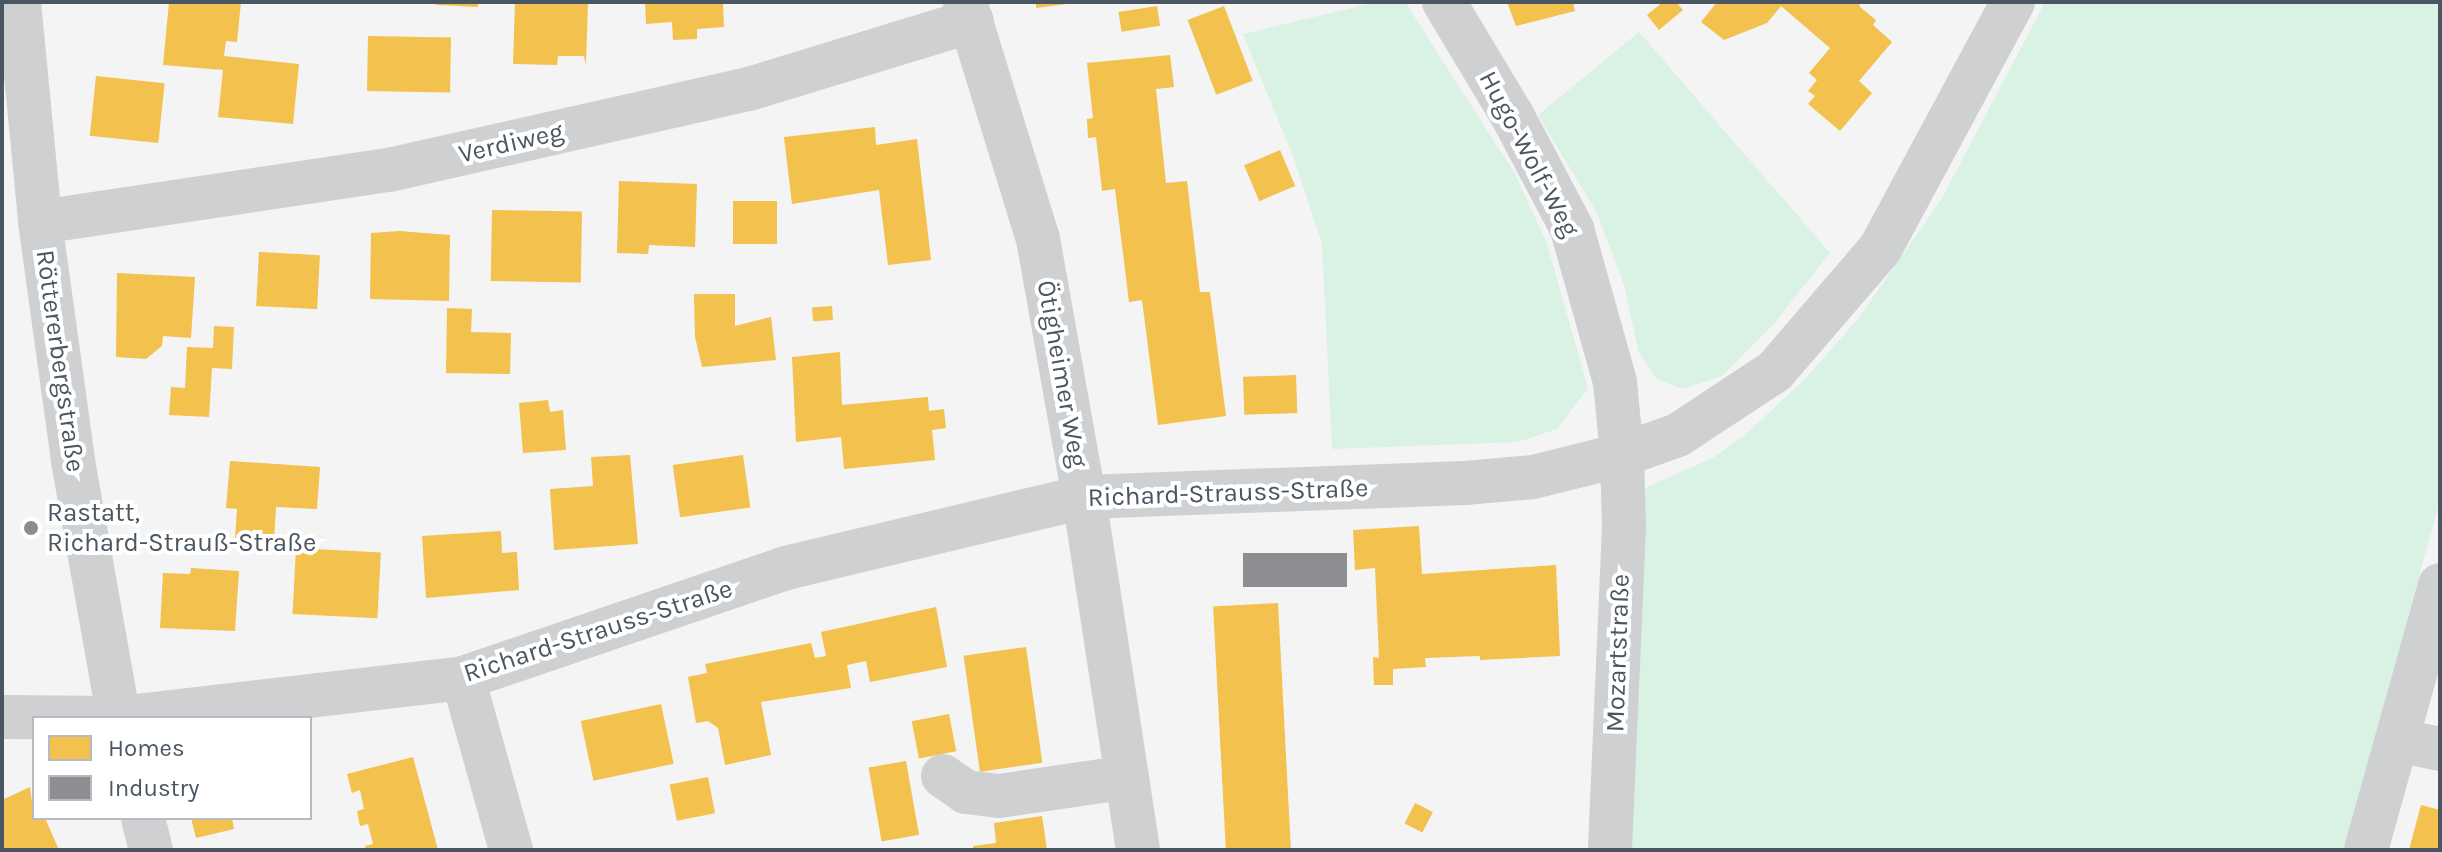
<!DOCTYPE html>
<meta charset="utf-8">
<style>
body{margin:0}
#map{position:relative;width:2442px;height:852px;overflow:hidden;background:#f4f4f4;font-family:Karla,sans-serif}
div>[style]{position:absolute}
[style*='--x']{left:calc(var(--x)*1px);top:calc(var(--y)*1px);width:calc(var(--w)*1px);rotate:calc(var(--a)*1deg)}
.green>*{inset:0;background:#d9f2e3}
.homes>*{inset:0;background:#f2c14e;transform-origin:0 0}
.industry>*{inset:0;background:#8d8d92;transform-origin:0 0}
.minor>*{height:44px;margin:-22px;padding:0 22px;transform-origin:22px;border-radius:22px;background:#ced0d2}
.dots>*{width:22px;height:22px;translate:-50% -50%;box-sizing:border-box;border:4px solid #fff;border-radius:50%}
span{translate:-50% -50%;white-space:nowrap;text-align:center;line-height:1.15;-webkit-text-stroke:8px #fff;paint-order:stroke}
.street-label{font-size:26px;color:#4a5661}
.poi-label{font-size:26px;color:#4a5661}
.left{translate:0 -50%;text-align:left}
.frame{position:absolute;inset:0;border:4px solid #4a5661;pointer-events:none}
.legend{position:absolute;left:32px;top:716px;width:280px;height:104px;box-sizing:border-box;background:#fff;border:2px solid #b7bbc0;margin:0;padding:10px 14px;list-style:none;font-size:24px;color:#4a5661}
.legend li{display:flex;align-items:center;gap:16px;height:40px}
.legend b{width:40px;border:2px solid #b7bbc0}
</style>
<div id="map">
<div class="green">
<div style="clip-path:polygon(1377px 2px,1405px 2px,1515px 174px,1546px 241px,1588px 388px,1557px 429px,1518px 442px,1332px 449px,1322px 244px,1294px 159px,1243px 34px)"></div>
<div style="clip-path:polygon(2045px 2px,2440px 2px,2440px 500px,2344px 850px,1629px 850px,1639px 501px,1647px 487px,1713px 458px,1745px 435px,1804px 380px,1857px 320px,1941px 200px)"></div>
<div style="clip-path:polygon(1639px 32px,1830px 253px,1771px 327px,1722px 376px,1683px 389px,1658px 380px,1639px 353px,1624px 285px,1597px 213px,1538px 115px)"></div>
</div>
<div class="homes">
<div style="clip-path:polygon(169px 2px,241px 2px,237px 42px,226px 41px,224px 56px,299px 64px,293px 124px,218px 117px,223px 70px,163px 65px)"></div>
<div style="clip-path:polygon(436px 2px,478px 2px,478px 7px,436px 5px)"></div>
<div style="clip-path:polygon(515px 2px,588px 2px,586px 65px,584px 56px,558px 56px,557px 65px,513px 64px)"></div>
<div style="clip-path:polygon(645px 2px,723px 2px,724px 27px,697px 29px,697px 39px,673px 40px,672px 22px,646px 24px)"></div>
<div style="clip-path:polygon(1036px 2px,1067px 2px,1067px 4px,1036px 8px)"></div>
<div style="clip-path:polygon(1507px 2px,1573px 2px,1575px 11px,1516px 26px)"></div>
<div style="clip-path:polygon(1663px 2px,1676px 2px,1683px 10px,1659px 30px,1647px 15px)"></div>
<div style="clip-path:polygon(1717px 2px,1859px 2px,1860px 7px,1876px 20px,1873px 25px,1892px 42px,1859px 81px,1872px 93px,1840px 131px,1808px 104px,1815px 96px,1808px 91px,1817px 80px,1809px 73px,1830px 48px,1781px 6px,1767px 23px,1724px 40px,1701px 22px)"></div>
<div style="left:1157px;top:6px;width:20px;height:39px;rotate:81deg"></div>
<div style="left:1224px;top:6px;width:80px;height:39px;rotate:69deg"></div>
<div style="left:368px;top:36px;width:83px;height:55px;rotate:1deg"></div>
<div style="clip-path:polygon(1170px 55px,1174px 87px,1156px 89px,1166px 183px,1187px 181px,1200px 292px,1210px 292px,1226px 416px,1158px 425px,1142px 300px,1129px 302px,1115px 189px,1102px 191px,1096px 137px,1088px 138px,1087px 119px,1093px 118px,1087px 63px)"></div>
<div style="left:96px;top:76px;width:69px;height:60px;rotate:6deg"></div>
<div style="clip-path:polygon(875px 127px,876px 145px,917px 139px,931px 260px,888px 265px,879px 190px,792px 204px,784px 137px)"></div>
<div style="left:1280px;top:150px;width:39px;height:39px;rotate:67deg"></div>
<div style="clip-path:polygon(619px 181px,697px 184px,695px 247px,649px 245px,648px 254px,617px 253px)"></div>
<div style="left:733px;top:201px;width:44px;height:43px"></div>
<div style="left:492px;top:210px;width:90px;height:71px;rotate:1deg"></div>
<div style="clip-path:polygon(399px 231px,450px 235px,449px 301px,370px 299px,371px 233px)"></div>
<div style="left:259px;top:252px;width:61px;height:54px;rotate:3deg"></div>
<div style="clip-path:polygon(117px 273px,195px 277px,191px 338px,163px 336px,162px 346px,146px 359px,116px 357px)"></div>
<div style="clip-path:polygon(694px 294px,735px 294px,735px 326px,771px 317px,776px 360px,702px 367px,695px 337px)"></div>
<div style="left:832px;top:306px;width:14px;height:20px;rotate:86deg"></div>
<div style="clip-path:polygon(447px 308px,472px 309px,471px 332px,511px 333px,510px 374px,446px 373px)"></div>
<div style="clip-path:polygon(214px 326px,234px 327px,232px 369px,212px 368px,209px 417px,169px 415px,171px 387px,185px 388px,187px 347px,213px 348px)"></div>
<div style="clip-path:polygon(840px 352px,842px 405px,928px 397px,929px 411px,944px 409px,946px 428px,932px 430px,935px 460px,844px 469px,841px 437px,796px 442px,792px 357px)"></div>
<div style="left:1296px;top:375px;width:38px;height:53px;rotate:88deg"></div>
<div style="clip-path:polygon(548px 400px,550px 412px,563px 410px,566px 450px,523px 453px,519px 403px)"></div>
<div style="clip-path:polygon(630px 455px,638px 544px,554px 550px,550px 489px,593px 486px,591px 457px)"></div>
<div style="left:743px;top:455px;width:53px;height:71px;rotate:82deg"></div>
<div style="clip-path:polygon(230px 461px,320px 467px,317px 509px,276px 507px,274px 541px,235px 538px,237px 509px,226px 508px)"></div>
<div style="clip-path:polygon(1419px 526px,1422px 574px,1556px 565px,1560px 656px,1480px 660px,1480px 656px,1425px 658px,1426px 667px,1393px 669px,1393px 685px,1374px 685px,1373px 657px,1379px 658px,1375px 568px,1355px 570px,1353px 530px)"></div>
<div style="clip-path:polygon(501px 531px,502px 553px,517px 552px,519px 590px,426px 598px,422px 536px)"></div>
<div style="left:296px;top:548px;width:85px;height:66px;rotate:3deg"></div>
<div style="clip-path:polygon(191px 568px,239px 571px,235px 631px,160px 628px,163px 573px,190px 574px)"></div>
<div style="left:1278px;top:603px;width:247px;height:65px;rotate:87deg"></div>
<div style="clip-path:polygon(936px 607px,947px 667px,870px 682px,866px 661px,847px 665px,851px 688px,761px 702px,771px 755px,725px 765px,718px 728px,708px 721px,696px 723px,688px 677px,707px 673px,705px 664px,811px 643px,815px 658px,826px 656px,821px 632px)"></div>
<div style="left:1026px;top:647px;width:117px;height:63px;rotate:82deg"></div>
<div style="left:661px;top:704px;width:61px;height:82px;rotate:78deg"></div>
<div style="left:949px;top:714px;width:38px;height:38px;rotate:79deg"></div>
<div style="clip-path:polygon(413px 757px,438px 850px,366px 850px,365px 846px,373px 844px,368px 824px,360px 826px,357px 811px,364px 809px,360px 790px,352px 793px,347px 774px)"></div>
<div style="left:906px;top:761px;width:75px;height:38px;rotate:80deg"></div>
<div style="left:708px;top:777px;width:37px;height:39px;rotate:79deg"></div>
<div style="clip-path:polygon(30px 787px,34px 818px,45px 818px,59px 850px,2px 850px,2px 800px)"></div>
<div style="left:1415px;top:803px;width:20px;height:23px;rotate:27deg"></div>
<div style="clip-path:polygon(2421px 805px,2440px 810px,2440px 850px,2409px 850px)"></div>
<div style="clip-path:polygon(1042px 816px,1047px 850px,973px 850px,973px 846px,996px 843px,994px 823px)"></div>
<div style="clip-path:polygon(191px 818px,232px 818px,234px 829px,196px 838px)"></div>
</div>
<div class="industry">
<div style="left:1243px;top:553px;width:104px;height:34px"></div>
</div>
<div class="minor">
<div style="--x:19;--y:2;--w:221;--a:84.5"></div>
<div style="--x:40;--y:222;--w:241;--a:82.1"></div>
<div style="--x:73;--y:461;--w:261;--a:79.9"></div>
<div style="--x:965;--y:2;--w:248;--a:72.9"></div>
<div style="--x:1038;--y:239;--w:262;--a:79.9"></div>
<div style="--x:1084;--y:497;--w:357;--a:81.3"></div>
<div style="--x:1444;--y:2;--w:132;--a:59"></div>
<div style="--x:1512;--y:115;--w:129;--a:62.2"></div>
<div style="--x:1572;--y:229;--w:159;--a:74.3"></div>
<div style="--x:1615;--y:382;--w:73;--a:84.5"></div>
<div style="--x:1622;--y:455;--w:72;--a:88.4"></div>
<div style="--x:1624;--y:527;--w:323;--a:92.5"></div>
<div style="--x:40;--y:222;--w:353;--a:-8.5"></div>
<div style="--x:389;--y:170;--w:369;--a:-12.7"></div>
<div style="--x:749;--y:89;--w:233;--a:-17"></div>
<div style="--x:463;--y:678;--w:179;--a:74.4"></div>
<div style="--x:2;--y:717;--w:117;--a:0.5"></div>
<div style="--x:119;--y:718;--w:346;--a:-6.6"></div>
<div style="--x:463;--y:678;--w:341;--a:-18.8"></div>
<div style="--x:786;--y:568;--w:306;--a:-13.4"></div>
<div style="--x:1084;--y:497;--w:381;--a:-2.1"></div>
<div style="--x:1465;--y:483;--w:68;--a:-5"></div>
<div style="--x:1533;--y:477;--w:92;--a:-13.9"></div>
<div style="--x:1622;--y:455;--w:59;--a:-19.7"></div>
<div style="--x:1678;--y:435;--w:116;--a:-33.4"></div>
<div style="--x:1775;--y:371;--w:161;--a:-49.3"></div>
<div style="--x:1880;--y:249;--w:281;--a:-61.7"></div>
<div style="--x:2397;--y:740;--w:44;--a:11.8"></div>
<div style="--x:943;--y:776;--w:28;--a:35"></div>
<div style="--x:966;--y:792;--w:33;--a:7"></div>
<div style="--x:999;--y:796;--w:129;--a:-8.4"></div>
<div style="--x:143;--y:818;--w:33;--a:76"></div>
<div style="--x:2366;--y:850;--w:275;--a:-74.4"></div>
</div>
<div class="dots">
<div style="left:31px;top:528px;background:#868d94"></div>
</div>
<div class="street-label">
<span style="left:511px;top:143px;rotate:-13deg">Verdiweg</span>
<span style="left:1529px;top:154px;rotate:62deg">Hugo-Wolf-Weg</span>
<span style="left:60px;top:361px;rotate:82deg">Röttererbergstraße</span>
<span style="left:1062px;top:374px;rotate:80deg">Ötigheimer Weg</span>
<span style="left:1228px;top:493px;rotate:-2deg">Richard-Strauss-Straße</span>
<span style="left:598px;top:631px;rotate:-18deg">Richard-Strauss-Straße</span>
<span style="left:1618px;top:653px;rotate:-88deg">Mozartstraße</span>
</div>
<div class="poi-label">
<span class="left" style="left:47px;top:528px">Rastatt,<br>Richard-Strauß-Straße</span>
</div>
<div class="frame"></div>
<ul class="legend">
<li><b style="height:22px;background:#f2c14e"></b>Homes</li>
<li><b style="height:22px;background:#8d8d92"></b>Industry</li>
</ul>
</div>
